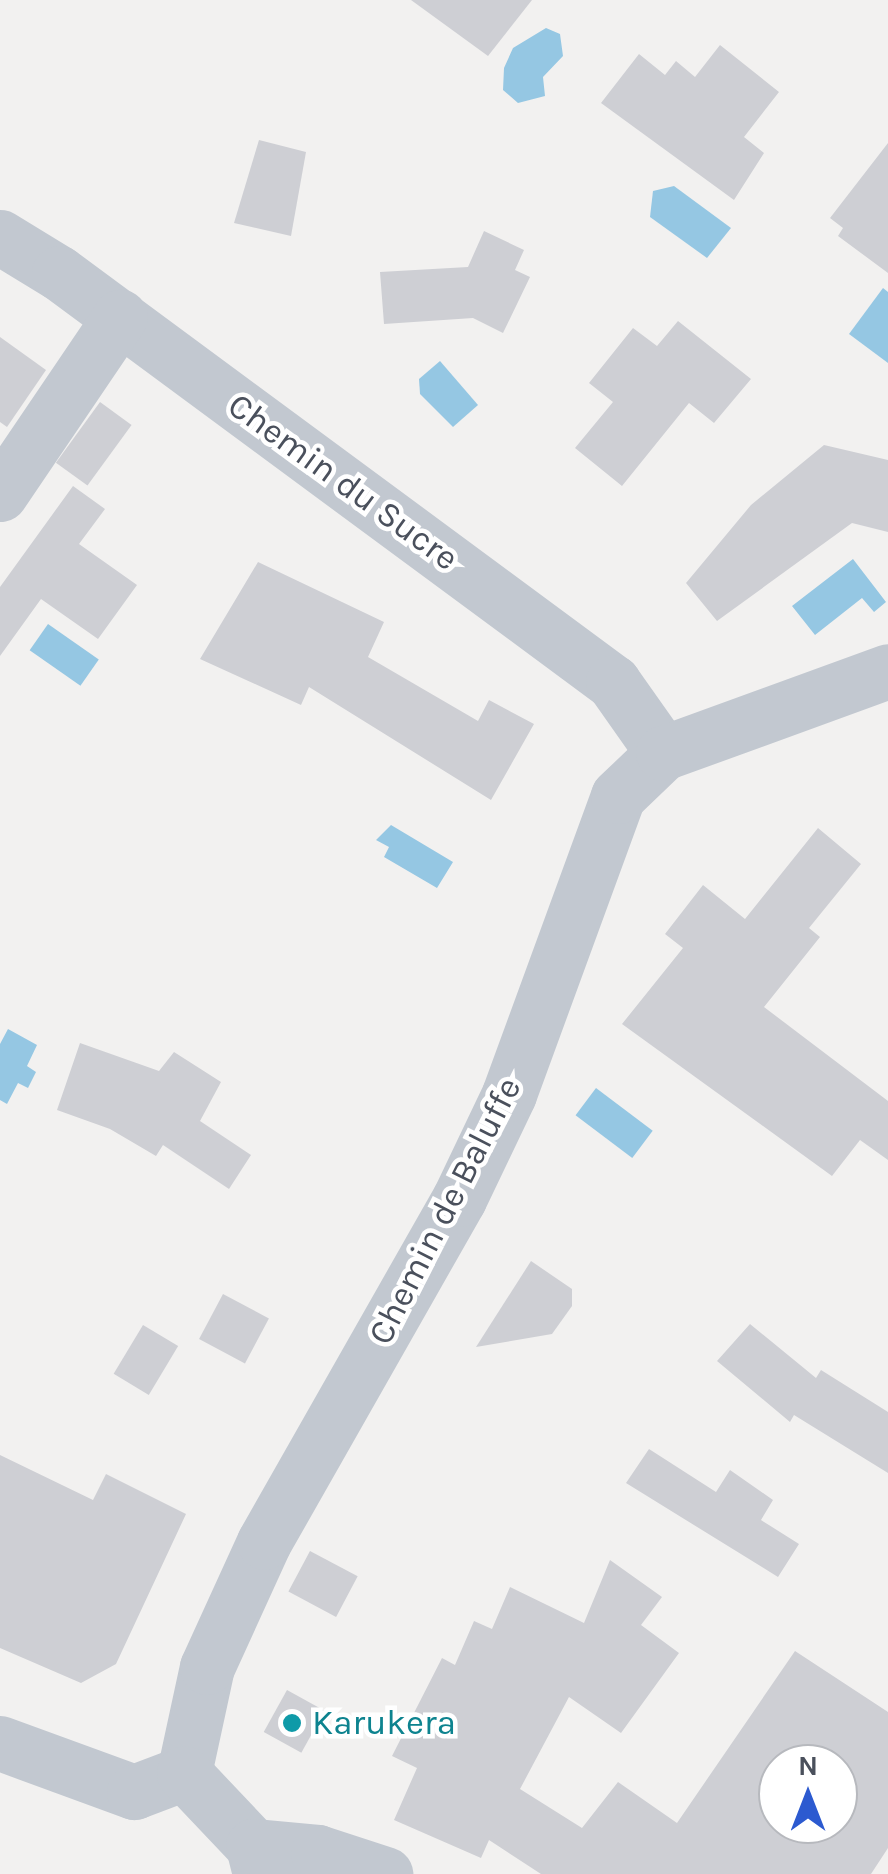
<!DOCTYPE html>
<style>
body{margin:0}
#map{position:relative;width:888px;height:1874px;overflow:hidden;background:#f2f1f0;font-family:Karla,sans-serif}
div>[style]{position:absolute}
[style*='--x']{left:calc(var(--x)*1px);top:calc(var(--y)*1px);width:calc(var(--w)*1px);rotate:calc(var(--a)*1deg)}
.water>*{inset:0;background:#95c7e3;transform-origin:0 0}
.building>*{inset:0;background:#cecfd4;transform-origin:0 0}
.minor>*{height:55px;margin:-27.5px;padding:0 27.5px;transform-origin:27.5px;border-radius:27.5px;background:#c2c8d0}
.dots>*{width:28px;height:28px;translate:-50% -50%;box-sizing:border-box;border:5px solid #fff;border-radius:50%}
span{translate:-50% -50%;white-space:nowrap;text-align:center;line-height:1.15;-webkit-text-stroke:9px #fff;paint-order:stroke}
.street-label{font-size:35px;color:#4a505c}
.culture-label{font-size:35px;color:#0d838f}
.left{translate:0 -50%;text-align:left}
.north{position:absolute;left:758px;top:1744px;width:100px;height:100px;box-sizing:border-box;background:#fff;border:2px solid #b7b9be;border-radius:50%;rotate:0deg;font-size:28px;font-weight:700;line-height:40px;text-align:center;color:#4a505c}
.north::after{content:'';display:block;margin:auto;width:35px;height:45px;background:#2c5ad0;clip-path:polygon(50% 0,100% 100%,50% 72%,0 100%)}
</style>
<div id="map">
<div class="water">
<div style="clip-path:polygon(546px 28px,560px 34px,563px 56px,543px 77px,545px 96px,518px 103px,503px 90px,504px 68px,513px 48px)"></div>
<div style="clip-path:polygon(674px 186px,731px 228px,707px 258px,650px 217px,653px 191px)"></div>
<div style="clip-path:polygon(883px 288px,888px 292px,888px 363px,849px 334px)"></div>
<div style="clip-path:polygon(440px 361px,478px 405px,453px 427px,420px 394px,419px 379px)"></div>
<div style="clip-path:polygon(853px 559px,886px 602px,874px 612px,862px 598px,815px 635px,792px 606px)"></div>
<div style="left:48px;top:624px;width:62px;height:32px;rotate:35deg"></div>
<div style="clip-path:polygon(391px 825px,453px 862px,437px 888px,384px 857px,389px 847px,376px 840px)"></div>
<div style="clip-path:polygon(8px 1029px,37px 1045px,27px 1066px,36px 1072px,28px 1088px,18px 1083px,7px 1104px,0 1100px,0 1044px)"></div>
<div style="left:596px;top:1088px;width:71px;height:34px;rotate:37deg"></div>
</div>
<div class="building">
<div style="clip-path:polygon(411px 0,532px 0,488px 56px)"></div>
<div style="clip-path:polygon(720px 45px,779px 92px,744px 137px,764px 153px,734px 200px,601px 103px,639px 54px,665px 75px,676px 61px,695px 77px)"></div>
<div style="clip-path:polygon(259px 140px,306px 152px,291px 236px,234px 223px)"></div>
<div style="clip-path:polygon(888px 143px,888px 273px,838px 236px,843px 228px,830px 218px)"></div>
<div style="clip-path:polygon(484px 231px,524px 250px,515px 270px,530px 277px,503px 333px,473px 318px,384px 324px,380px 272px,468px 267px)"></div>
<div style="clip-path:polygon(678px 321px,751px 379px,714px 423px,689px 403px,622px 486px,575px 448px,613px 402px,589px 383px,633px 328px,657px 346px)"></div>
<div style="clip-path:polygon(0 337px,46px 370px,7px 427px,0 422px)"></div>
<div style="left:100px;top:402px;width:39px;height:75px;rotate:36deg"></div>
<div style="clip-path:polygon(824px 445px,888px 460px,888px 532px,852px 523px,717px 621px,686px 583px,751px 505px)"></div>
<div style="clip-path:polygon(73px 486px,105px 509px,79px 544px,137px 585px,98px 639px,41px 599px,0 656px,0 587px)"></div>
<div style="clip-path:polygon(258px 562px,384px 622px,368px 657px,478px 721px,489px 700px,534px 724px,491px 800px,309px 687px,301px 705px,200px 659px)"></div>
<div style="clip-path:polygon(818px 828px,861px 864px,809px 928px,820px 937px,764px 1007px,888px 1101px,888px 1160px,860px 1140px,832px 1176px,622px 1024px,683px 948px,665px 934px,703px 885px,745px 919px)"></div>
<div style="clip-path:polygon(80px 1043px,159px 1071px,174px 1052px,221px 1082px,200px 1121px,251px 1155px,229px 1189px,163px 1145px,156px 1156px,110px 1129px,57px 1110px)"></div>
<div style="clip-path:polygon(531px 1261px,572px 1289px,572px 1306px,552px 1334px,476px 1347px)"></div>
<div style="left:223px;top:1294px;width:52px;height:51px;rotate:28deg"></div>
<div style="clip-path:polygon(750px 1324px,816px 1378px,821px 1370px,888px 1412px,888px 1473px,794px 1415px,790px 1422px,717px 1361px)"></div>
<div style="left:143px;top:1325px;width:41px;height:57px;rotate:31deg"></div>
<div style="clip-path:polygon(649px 1449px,716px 1492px,730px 1470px,773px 1500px,761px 1520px,799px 1544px,778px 1577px,626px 1483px)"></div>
<div style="clip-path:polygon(0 1455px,93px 1500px,106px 1474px,186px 1514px,116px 1664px,81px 1683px,0 1648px)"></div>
<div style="left:310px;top:1551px;width:54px;height:46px;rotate:28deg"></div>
<div style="clip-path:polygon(evenodd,610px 1560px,662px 1597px,641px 1625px,679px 1653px,621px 1733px,569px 1697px,520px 1789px,582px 1828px,618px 1782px,677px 1823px,795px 1651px,888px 1712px,888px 1848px,871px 1874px,541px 1874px,489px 1840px,481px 1858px,394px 1820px,417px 1768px,392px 1756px,442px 1658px,455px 1665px,474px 1621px,492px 1629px,510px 1587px,584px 1623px,610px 1560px,778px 1764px,838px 1764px,838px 1824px,778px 1824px,778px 1764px)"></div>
<div style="left:287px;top:1690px;width:43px;height:48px;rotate:29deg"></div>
</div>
<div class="minor">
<div style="--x:0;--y:237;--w:69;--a:31.4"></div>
<div style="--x:59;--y:273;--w:689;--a:36.44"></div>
<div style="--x:613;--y:682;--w:87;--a:54.8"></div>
<div style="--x:0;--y:494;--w:214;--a:-55.9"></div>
<div style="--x:0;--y:1743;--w:143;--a:20.1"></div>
<div style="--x:134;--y:1792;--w:53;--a:-20.8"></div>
<div style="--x:184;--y:1773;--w:108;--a:-77.8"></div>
<div style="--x:207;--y:1667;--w:137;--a:-65.5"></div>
<div style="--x:264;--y:1542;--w:395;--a:-60.4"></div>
<div style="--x:459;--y:1199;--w:116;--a:-64.5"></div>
<div style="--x:509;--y:1094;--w:317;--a:-69.9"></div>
<div style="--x:618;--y:796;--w:62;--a:-43.7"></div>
<div style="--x:663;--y:753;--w:239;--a:-20"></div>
<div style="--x:184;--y:1773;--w:100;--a:46.6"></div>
<div style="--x:253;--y:1846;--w:29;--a:76"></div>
<div style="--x:253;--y:1846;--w:65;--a:5.3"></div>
<div style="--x:318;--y:1852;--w:71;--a:18.2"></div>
</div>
<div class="dots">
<div style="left:292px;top:1723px;background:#0f9aa8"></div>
</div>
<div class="street-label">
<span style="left:343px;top:482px;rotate:36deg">Chemin du Sucre</span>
<span style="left:445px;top:1211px;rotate:-63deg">Chemin de Baluffe</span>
</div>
<div class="culture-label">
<span class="left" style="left:312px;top:1723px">Karukera</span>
</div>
<div class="north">N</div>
</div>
